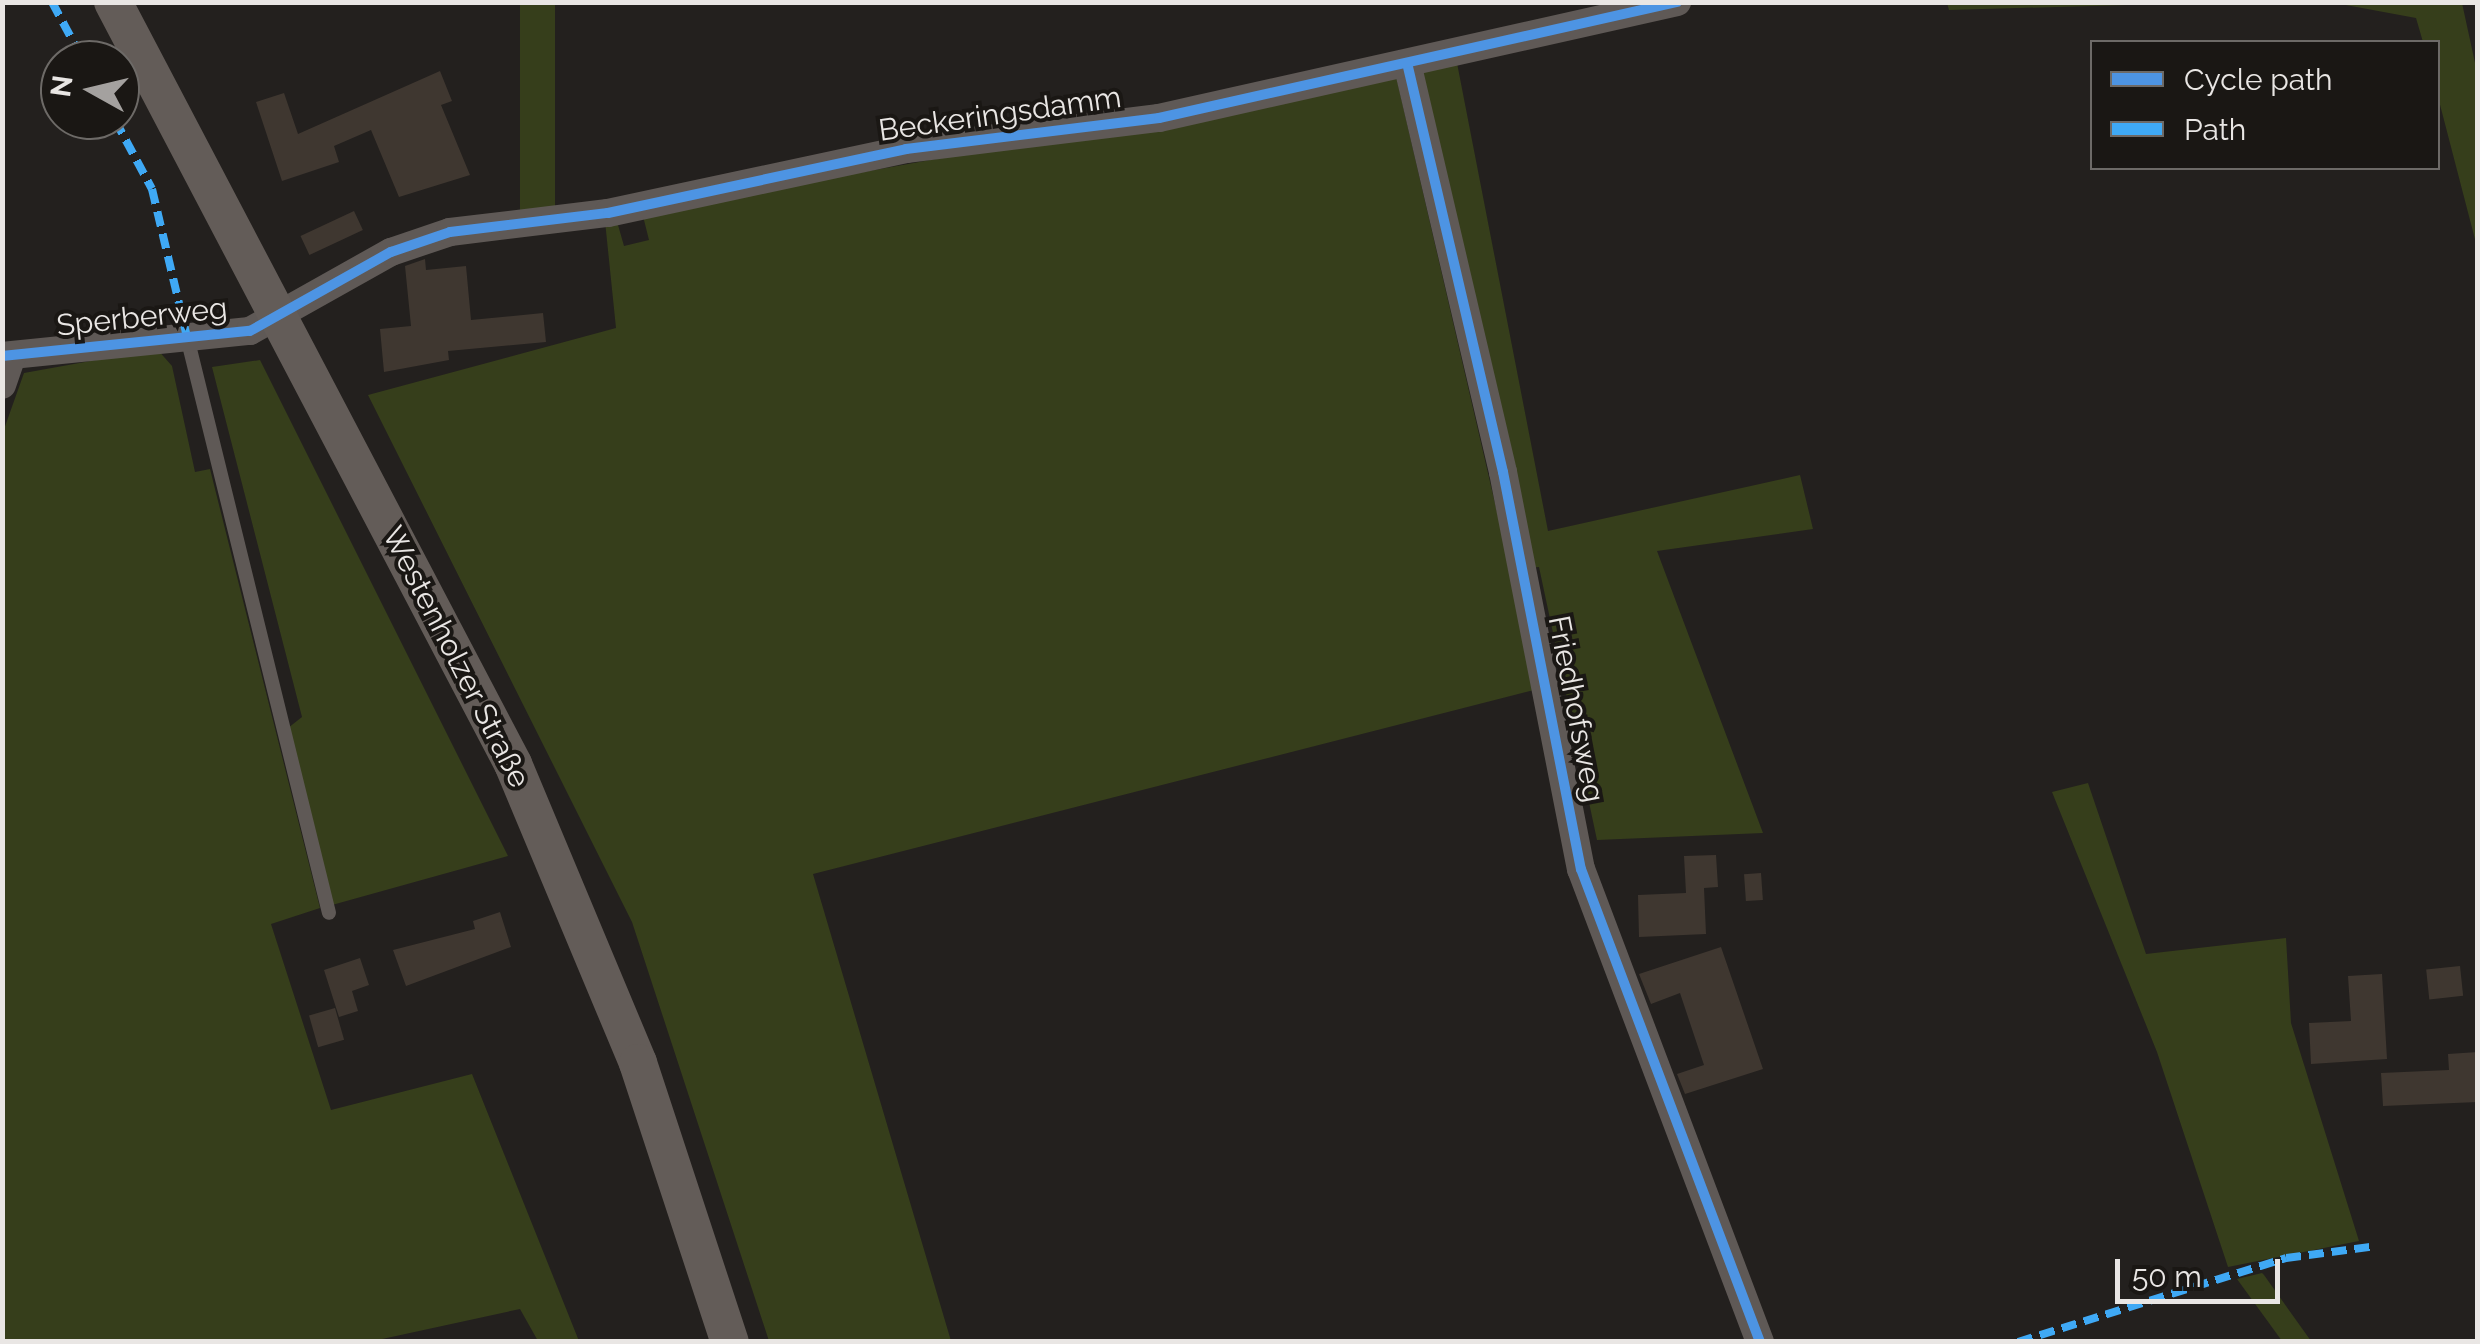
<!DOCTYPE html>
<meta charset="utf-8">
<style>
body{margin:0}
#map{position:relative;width:2480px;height:1344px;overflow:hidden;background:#23201e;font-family:Raleway,sans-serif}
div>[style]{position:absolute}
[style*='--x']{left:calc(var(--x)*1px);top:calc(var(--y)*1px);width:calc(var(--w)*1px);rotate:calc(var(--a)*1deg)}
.green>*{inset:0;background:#363e1b;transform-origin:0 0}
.building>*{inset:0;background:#3f3730;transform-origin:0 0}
.service>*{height:14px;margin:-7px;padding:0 7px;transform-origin:7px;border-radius:7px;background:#5f5956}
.minor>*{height:28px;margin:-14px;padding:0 14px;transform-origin:14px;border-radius:14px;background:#5f5956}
.secondary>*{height:38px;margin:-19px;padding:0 19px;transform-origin:19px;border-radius:19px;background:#635c58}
.quiet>*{height:8px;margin-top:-4px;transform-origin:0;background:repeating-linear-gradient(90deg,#3fa9f5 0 15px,transparent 0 23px)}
.cycleway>*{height:10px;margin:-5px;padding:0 5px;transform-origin:5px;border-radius:5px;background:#4d94e3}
span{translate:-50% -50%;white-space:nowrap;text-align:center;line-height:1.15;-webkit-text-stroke:8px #1a1714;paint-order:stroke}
.street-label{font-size:30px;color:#e9e6e4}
.frame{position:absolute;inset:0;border:5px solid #e9e6e4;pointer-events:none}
.legend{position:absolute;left:2090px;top:40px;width:350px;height:130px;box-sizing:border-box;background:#1a1714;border:2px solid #6d6a67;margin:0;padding:12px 18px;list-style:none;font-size:30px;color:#e9e6e4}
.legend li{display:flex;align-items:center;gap:20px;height:50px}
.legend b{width:50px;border:2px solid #6d6a67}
.north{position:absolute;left:40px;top:40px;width:100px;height:100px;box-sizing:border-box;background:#1a1714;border:2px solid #6d6a67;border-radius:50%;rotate:278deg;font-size:28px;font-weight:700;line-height:40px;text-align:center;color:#e9e6e4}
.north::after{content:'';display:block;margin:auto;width:35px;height:45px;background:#a4a19f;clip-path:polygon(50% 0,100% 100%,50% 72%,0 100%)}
.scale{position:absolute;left:2115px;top:1259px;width:165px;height:45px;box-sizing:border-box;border:5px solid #e9e6e4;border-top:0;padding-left:12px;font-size:30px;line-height:35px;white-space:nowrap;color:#e9e6e4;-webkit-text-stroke:8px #1a1714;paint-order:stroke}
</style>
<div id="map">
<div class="green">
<div style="left:520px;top:3px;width:35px;height:213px"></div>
<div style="clip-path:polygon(1947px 3px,1947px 2px,2198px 3px,1949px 10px)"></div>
<div style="clip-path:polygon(2335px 3px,2462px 3px,2477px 72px,2477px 247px,2438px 97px,2438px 42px,2423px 42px,2416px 18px)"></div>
<div style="clip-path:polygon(1457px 63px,1548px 531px,1800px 475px,1813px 529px,1657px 551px,1763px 833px,1597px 840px,1539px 567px,1529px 568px,1413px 72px)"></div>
<div style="clip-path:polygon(1396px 76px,1538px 689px,813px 874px,951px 1341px,769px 1341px,632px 922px,368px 395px,616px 328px,605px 221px,616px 218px,624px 246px,649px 240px,642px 212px)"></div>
<div style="clip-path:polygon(157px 349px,172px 366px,195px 472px,210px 469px,320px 908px,271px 924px,331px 1110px,472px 1074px,579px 1341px,538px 1341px,520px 1309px,373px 1341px,3px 1341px,3px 432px,24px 373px)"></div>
<div style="clip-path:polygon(260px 360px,508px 856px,332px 905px,288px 728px,302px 717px,212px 367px)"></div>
<div style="clip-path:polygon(2088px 783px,2146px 954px,2286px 938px,2291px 1023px,2359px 1241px,2228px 1267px,2157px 1052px,2052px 792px)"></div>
<div style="clip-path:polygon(2262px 1273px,2264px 1275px,2311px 1341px,2282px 1341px,2237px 1279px)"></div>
</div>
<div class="building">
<div style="clip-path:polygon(440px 71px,452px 101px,441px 105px,470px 175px,399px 197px,371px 130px,334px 146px,339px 162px,282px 181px,256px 102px,284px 93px,298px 134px)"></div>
<div style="left:354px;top:211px;width:21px;height:59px;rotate:65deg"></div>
<div style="clip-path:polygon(425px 259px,426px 270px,466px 266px,471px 320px,543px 313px,546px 342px,448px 351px,449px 360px,384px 372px,380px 329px,411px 326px,405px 266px)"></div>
<div style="clip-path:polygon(1716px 855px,1718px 887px,1704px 888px,1706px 934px,1639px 937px,1638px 895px,1686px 893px,1684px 856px)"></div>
<div style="left:1761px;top:873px;width:27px;height:17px;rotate:86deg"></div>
<div style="clip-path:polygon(500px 912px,511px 947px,406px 986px,393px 950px,475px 929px,473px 921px)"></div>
<div style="clip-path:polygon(1721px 947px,1763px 1069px,1685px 1094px,1677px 1074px,1704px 1065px,1680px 993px,1651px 1004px,1639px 974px)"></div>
<div style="clip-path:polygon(360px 958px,369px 985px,352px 991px,358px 1011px,339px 1017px,324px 970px)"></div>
<div style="left:2460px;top:966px;width:30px;height:34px;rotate:84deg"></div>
<div style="clip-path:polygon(2382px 974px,2387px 1059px,2311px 1064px,2309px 1023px,2351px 1021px,2348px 976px)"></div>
<div style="left:335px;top:1008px;width:33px;height:27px;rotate:74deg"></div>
<div style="clip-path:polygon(2478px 1052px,2478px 1102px,2383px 1106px,2381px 1073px,2449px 1070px,2448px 1054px)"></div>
</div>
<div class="service">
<div style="--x:187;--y:337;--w:593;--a:76.15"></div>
</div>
<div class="minor">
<div style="--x:1408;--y:67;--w:416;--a:76.8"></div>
<div style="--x:1503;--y:472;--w:405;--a:78.9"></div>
<div style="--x:1581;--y:869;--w:506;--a:69.27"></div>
<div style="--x:2;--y:356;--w:249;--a:-5.8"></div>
<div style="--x:250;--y:331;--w:162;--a:-29.3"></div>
<div style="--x:391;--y:252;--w:62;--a:-18.7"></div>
<div style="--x:450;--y:232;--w:159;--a:-6.9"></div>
<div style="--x:608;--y:213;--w:305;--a:-12.1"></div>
<div style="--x:906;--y:149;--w:255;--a:-7"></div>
<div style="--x:1159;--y:118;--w:531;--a:-12.62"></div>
<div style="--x:2;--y:385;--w:31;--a:-71"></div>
</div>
<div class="secondary">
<div style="--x:113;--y:2;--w:861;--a:62.3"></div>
<div style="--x:513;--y:764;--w:324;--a:67.3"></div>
<div style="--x:638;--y:1063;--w:294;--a:71.8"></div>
</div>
<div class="quiet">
<div style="--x:52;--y:2;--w:66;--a:61.9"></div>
<div style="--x:115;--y:120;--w:78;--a:61.8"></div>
<div style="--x:152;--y:189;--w:152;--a:76.7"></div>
<div style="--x:2018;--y:1342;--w:281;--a:-17.4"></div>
<div style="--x:2286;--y:1258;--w:85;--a:-7.5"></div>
</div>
<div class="cycleway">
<div style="--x:1408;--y:67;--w:416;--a:76.8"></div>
<div style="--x:1503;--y:472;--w:405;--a:78.9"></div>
<div style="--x:1581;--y:869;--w:506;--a:69.27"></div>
<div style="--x:2;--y:356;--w:249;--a:-5.8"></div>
<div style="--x:250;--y:331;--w:162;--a:-29.3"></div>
<div style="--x:391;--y:252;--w:62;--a:-18.7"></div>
<div style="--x:450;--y:232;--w:159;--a:-6.9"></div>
<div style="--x:608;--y:213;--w:305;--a:-12.1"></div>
<div style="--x:906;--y:149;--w:255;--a:-7"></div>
<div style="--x:1159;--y:118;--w:531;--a:-12.62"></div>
</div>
<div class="street-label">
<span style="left:1000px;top:114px;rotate:-8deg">Beckeringsdamm</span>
<span style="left:142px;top:317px;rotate:-6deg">Sperberweg</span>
<span style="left:456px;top:657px;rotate:63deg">Westenholzer Straße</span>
<span style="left:1576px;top:709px;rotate:79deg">Friedhofsweg</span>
</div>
<div class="frame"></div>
<ul class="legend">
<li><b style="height:12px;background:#4d94e3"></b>Cycle path</li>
<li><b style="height:12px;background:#3fa9f5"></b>Path</li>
</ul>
<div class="north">N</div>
<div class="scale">50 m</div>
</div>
